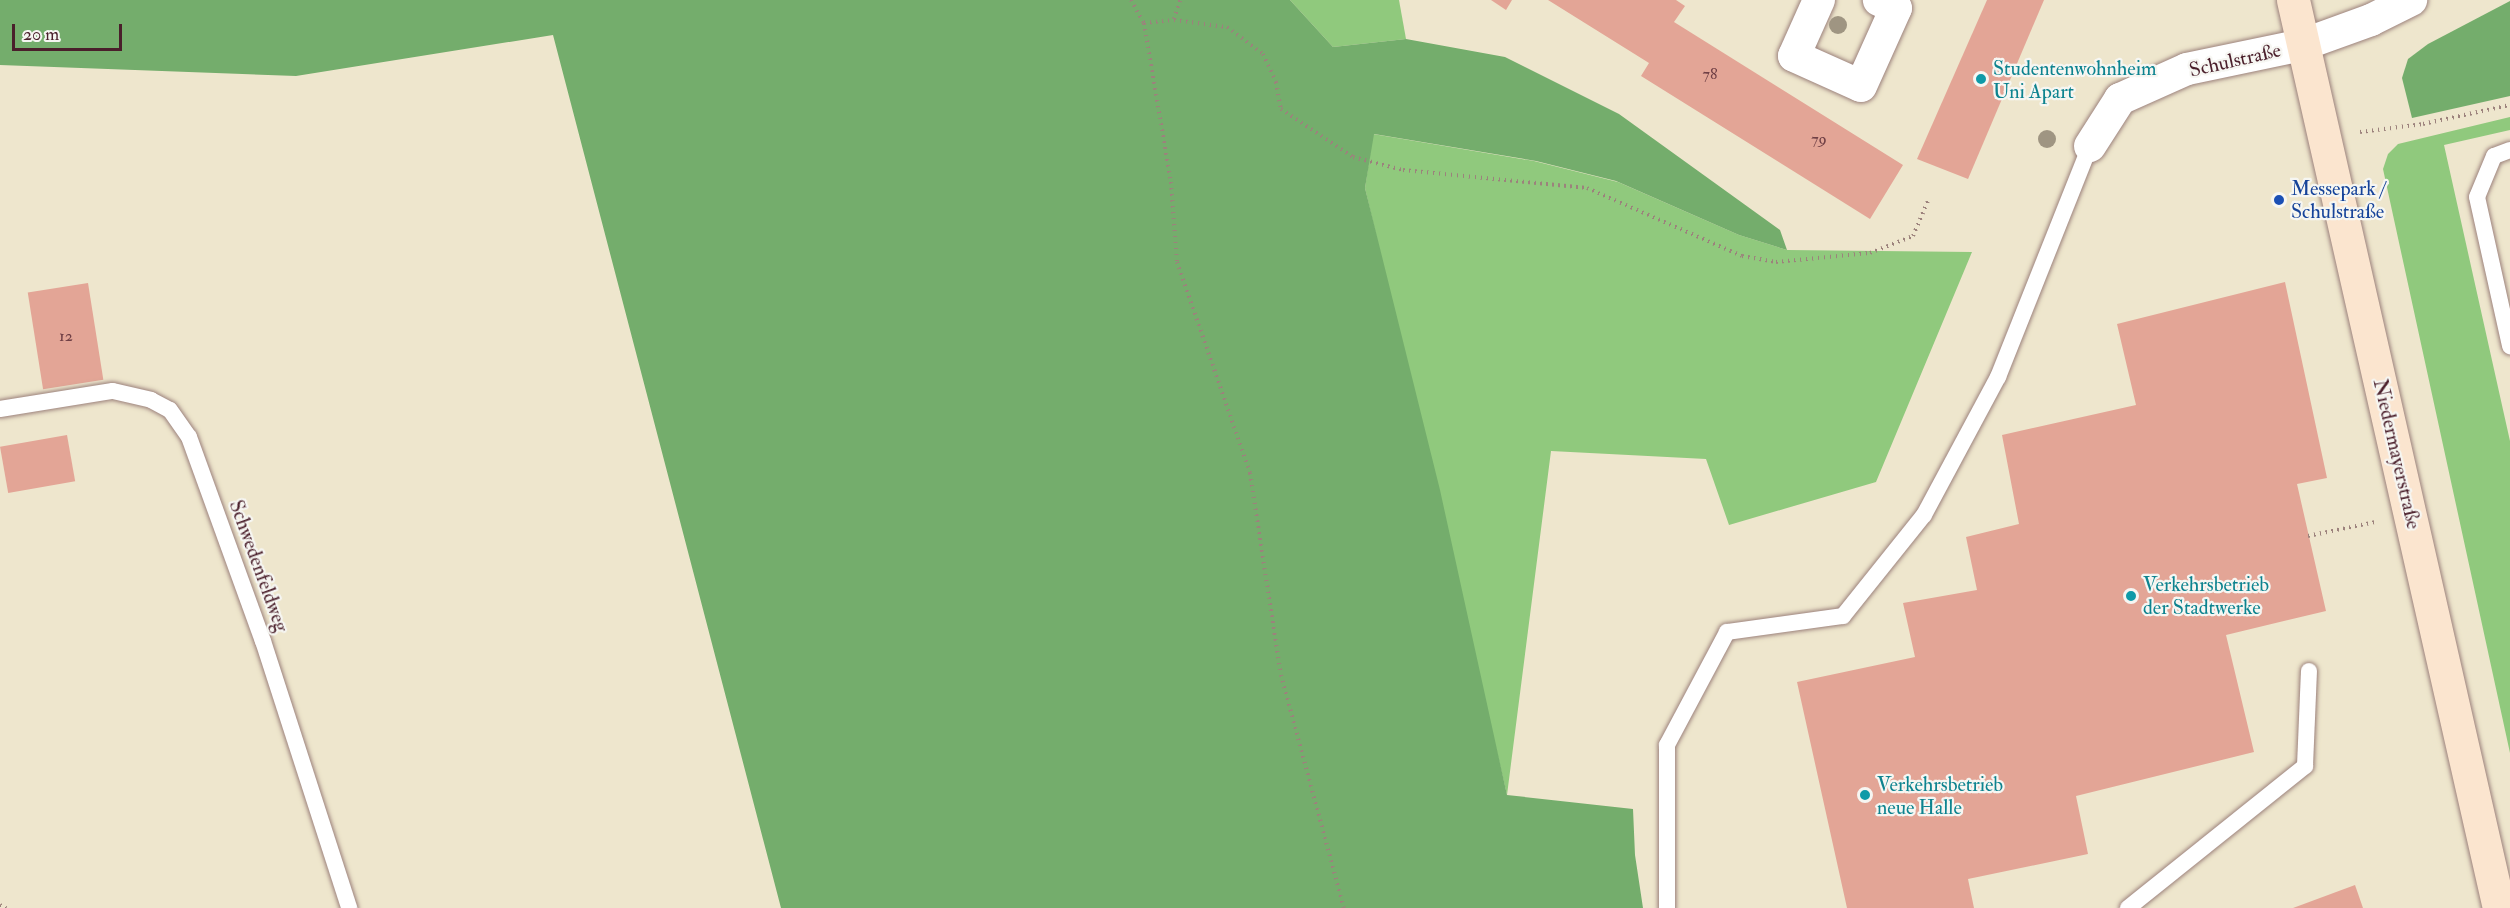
<!DOCTYPE html>
<meta charset="utf-8">
<style>
body{margin:0}
#map{position:relative;width:2510px;height:908px;overflow:hidden;background:#eee6cd;font-family:"IM FELL Double Pica",serif}
div>[style]{position:absolute}
[style*='--x']{left:calc(var(--x)*1px);top:calc(var(--y)*1px);width:calc(var(--w)*1px);rotate:calc(var(--a)*1deg)}
.green>*{inset:0;background:#90c97d}
.forest>*{inset:0;background:#74ad6c}
.building>*{inset:0;background:#e3a596;transform-origin:0 0}
.path>*{height:4px;margin-top:-2px;transform-origin:0;background:repeating-linear-gradient(90deg,#9c827c 0 1.5px,transparent 0 6px)}
.roads{filter:drop-shadow(0 0 2px #9c827c) drop-shadow(0 0 2px #9c827c)}
.service>*{height:16px;margin:-8px;padding:0 8px;transform-origin:8px;border-radius:8px;background:#fff}
.minor>*{height:32px;margin:-16px;padding:0 16px;transform-origin:16px;border-radius:16px;background:#fff}
.secondary>*{height:33px;margin:-16.5px;padding:0 16.5px;transform-origin:16.5px;border-radius:16.5px;background:#fbe5cf}
.trees>*{width:18px;height:18px;margin:-9px;border-radius:50%;background:#9f9582}
.dots>*{width:16px;height:16px;translate:-50% -50%;box-sizing:border-box;border:3px solid #f6f6f2;border-radius:50%}
span{translate:-50% -50%;white-space:nowrap;text-align:center;line-height:1.15;-webkit-text-stroke:4.5px #f6f6f2;paint-order:stroke}
.number-label{font-size:16px;color:#704046}
.number-label span{-webkit-text-stroke-width:0}
.street-label{font-size:20px;color:#4a1f2b}
.culture-label{font-size:20px;color:#0d838f}
.left{translate:0 -50%;text-align:left}
.transit-label{font-size:20px;color:#164399}
.scale{position:absolute;left:12px;top:24px;width:110px;height:27px;box-sizing:border-box;border:3px solid #4a1f2b;border-top:0;padding-left:8px;font-size:18px;line-height:21px;white-space:nowrap;color:#4a1f2b;-webkit-text-stroke:4px #f6f6f2;paint-order:stroke}
</style>
<div id="map">
<div class="green">
<div style="clip-path:polygon(1290px 0,1399px 0,1406px 39px,1333px 47px)"></div>
<div style="clip-path:polygon(2510px 117px,2510px 130px,2444px 145px,2510px 441px,2510px 753px,2383px 169px,2388px 154px,2398px 144px)"></div>
<div style="clip-path:polygon(1373px 134px,1534px 161px,1618px 182px,1739px 235px,1787px 250px,1972px 252px,1876px 482px,1729px 525px,1706px 459px,1551px 451px,1507px 795px,1365px 188px)"></div>
</div>
<div class="forest">
<div style="clip-path:polygon(0 0,1290px 0,1333px 47px,1406px 39px,1505px 57px,1619px 114px,1780px 230px,1787px 250px,1739px 235px,1616px 181px,1536px 161px,1374px 134px,1365px 188px,1440px 490px,1507px 795px,1633px 809px,1635px 855px,1643px 908px,781px 908px,553px 35px,296px 76px,0 65px)"></div>
<div style="clip-path:polygon(2510px 1px,2510px 96px,2412px 118px,2402px 78px,2408px 59px,2428px 44px)"></div>
</div>
<div class="building">
<div style="clip-path:polygon(1491px 0,1512px 0,1506px 10px)"></div>
<div style="clip-path:polygon(1548px 0,1676px 0,1685px 6px,1674px 22px,1903px 165px,1870px 219px,1641px 76px,1649px 63px)"></div>
<div style="clip-path:polygon(1987px 0,2044px 0,1968px 179px,1917px 159px)"></div>
<div style="clip-path:polygon(2285px 282px,2327px 478px,2297px 484px,2326px 611px,2226px 635px,2254px 752px,2076px 796px,2088px 854px,1968px 879px,1974px 908px,1847px 908px,1797px 682px,1915px 657px,1903px 603px,1977px 590px,1966px 537px,2019px 524px,2002px 435px,2136px 405px,2117px 324px)"></div>
<div style="left:88px;top:283px;width:98px;height:61px;rotate:81deg"></div>
<div style="left:67px;top:435px;width:47px;height:68px;rotate:80deg"></div>
<div style="clip-path:polygon(2355px 885px,2363px 908px,2293px 908px)"></div>
</div>
<div class="path">
<div style="--x:1131;--y:0;--w:26;--a:61"></div>
<div style="--x:1144;--y:23;--w:161;--a:80.4"></div>
<div style="--x:1171;--y:182;--w:80;--a:85.7"></div>
<div style="--x:1177;--y:262;--w:223;--a:70.9"></div>
<div style="--x:1250;--y:473;--w:204;--a:81.3"></div>
<div style="--x:1281;--y:675;--w:241;--a:74.9"></div>
<div style="--x:1174;--y:19;--w:20;--a:-72"></div>
<div style="--x:1144;--y:23;--w:30;--a:-6"></div>
<div style="--x:1174;--y:20;--w:53;--a:7.5"></div>
<div style="--x:1227;--y:27;--w:45;--a:36.9"></div>
<div style="--x:1263;--y:54;--w:31;--a:65"></div>
<div style="--x:1276;--y:82;--w:27;--a:80"></div>
<div style="--x:1281;--y:109;--w:87;--a:33.7"></div>
<div style="--x:1353;--y:157;--w:52;--a:14.6"></div>
<div style="--x:1403;--y:170;--w:185;--a:5.6"></div>
<div style="--x:1587;--y:188;--w:169;--a:23.7"></div>
<div style="--x:1742;--y:256;--w:35;--a:10"></div>
<div style="--x:1776;--y:262;--w:94;--a:-5.5"></div>
<div style="--x:1870;--y:253;--w:46;--a:-21.6"></div>
<div style="--x:1913;--y:236;--w:38;--a:-67"></div>
<div style="--x:2360;--y:132;--w:64;--a:-7.2"></div>
<div style="--x:2423;--y:124;--w:89;--a:-12.3"></div>
<div style="--x:2308;--y:536;--w:68;--a:-11.8"></div>
<div style="--x:0;--y:905;--w:7;--a:27"></div>
</div>
<div class="roads">
<div class="service">
<div style="--x:2510;--y:150;--w:17;--a:159"></div>
<div style="--x:2494;--y:156;--w:44;--a:112.5"></div>
<div style="--x:2477;--y:197;--w:153;--a:77.5"></div>
<div style="--x:0;--y:409;--w:114;--a:-9.1"></div>
<div style="--x:113;--y:391;--w:39;--a:13"></div>
<div style="--x:151;--y:400;--w:21;--a:28"></div>
<div style="--x:170;--y:410;--w:33;--a:55"></div>
<div style="--x:189;--y:437;--w:217;--a:70.1"></div>
<div style="--x:263;--y:641;--w:281;--a:72.1"></div>
<div style="--x:1667;--y:908;--w:163;--a:-90"></div>
<div style="--x:1667;--y:745;--w:128;--a:-62"></div>
<div style="--x:1727;--y:632;--w:117;--a:-7.9"></div>
<div style="--x:1843;--y:616;--w:129;--a:-51.3"></div>
<div style="--x:1924;--y:515;--w:157;--a:-61.8"></div>
<div style="--x:1998;--y:377;--w:249;--a:-68.3"></div>
<div style="--x:2128;--y:908;--w:227;--a:-38.7"></div>
<div style="--x:2305;--y:766;--w:95;--a:-87.6"></div>
</div>
<div class="minor">
<div style="--x:1819;--y:0;--w:61;--a:114.1"></div>
<div style="--x:1794;--y:56;--w:73;--a:24.1"></div>
<div style="--x:1861;--y:86;--w:85;--a:-65.8"></div>
<div style="--x:1896;--y:8;--w:19;--a:-155"></div>
<div style="--x:2090;--y:146;--w:56;--a:-57.4"></div>
<div style="--x:2120;--y:99;--w:73;--a:-24.1"></div>
<div style="--x:2187;--y:69;--w:117;--a:-11.8"></div>
<div style="--x:2302;--y:45;--w:73;--a:-19.9"></div>
<div style="--x:2371;--y:20;--w:45;--a:-26.6"></div>
</div>
<div class="secondary">
<div style="--x:2293;--y:0;--w:931;--a:77.22"></div>
</div>
</div>
<div class="trees">
<div style="left:1838px;top:25px"></div>
<div style="left:2047px;top:139px"></div>
</div>
<div class="dots">
<div style="left:1981px;top:79px;background:#0f9aa8"></div>
<div style="left:2279px;top:200px;background:#1a4fb4"></div>
<div style="left:2131px;top:596px;background:#0f9aa8"></div>
<div style="left:1865px;top:795px;background:#0f9aa8"></div>
</div>
<div class="number-label">
<span style="left:1710px;top:74px">78</span>
<span style="left:1819px;top:139px">79</span>
<span style="left:66px;top:336px">12</span>
</div>
<div class="street-label">
<span style="left:2235px;top:60px;rotate:-13deg">Schulstraße</span>
<span style="left:2397px;top:454px;rotate:77deg">Niedermayerstraße</span>
<span style="left:259px;top:566px;rotate:70deg">Schwedenfeldweg</span>
</div>
<div class="culture-label">
<span class="left" style="left:1993px;top:80px">Studentenwohnheim<br>Uni Apart</span>
<span class="left" style="left:2143px;top:596px">Verkehrsbetrieb<br>der Stadtwerke</span>
<span class="left" style="left:1877px;top:796px">Verkehrsbetrieb<br>neue Halle</span>
</div>
<div class="transit-label">
<span class="left" style="left:2291px;top:200px">Messepark /<br>Schulstraße</span>
</div>
<div class="scale">20 m</div>
</div>
